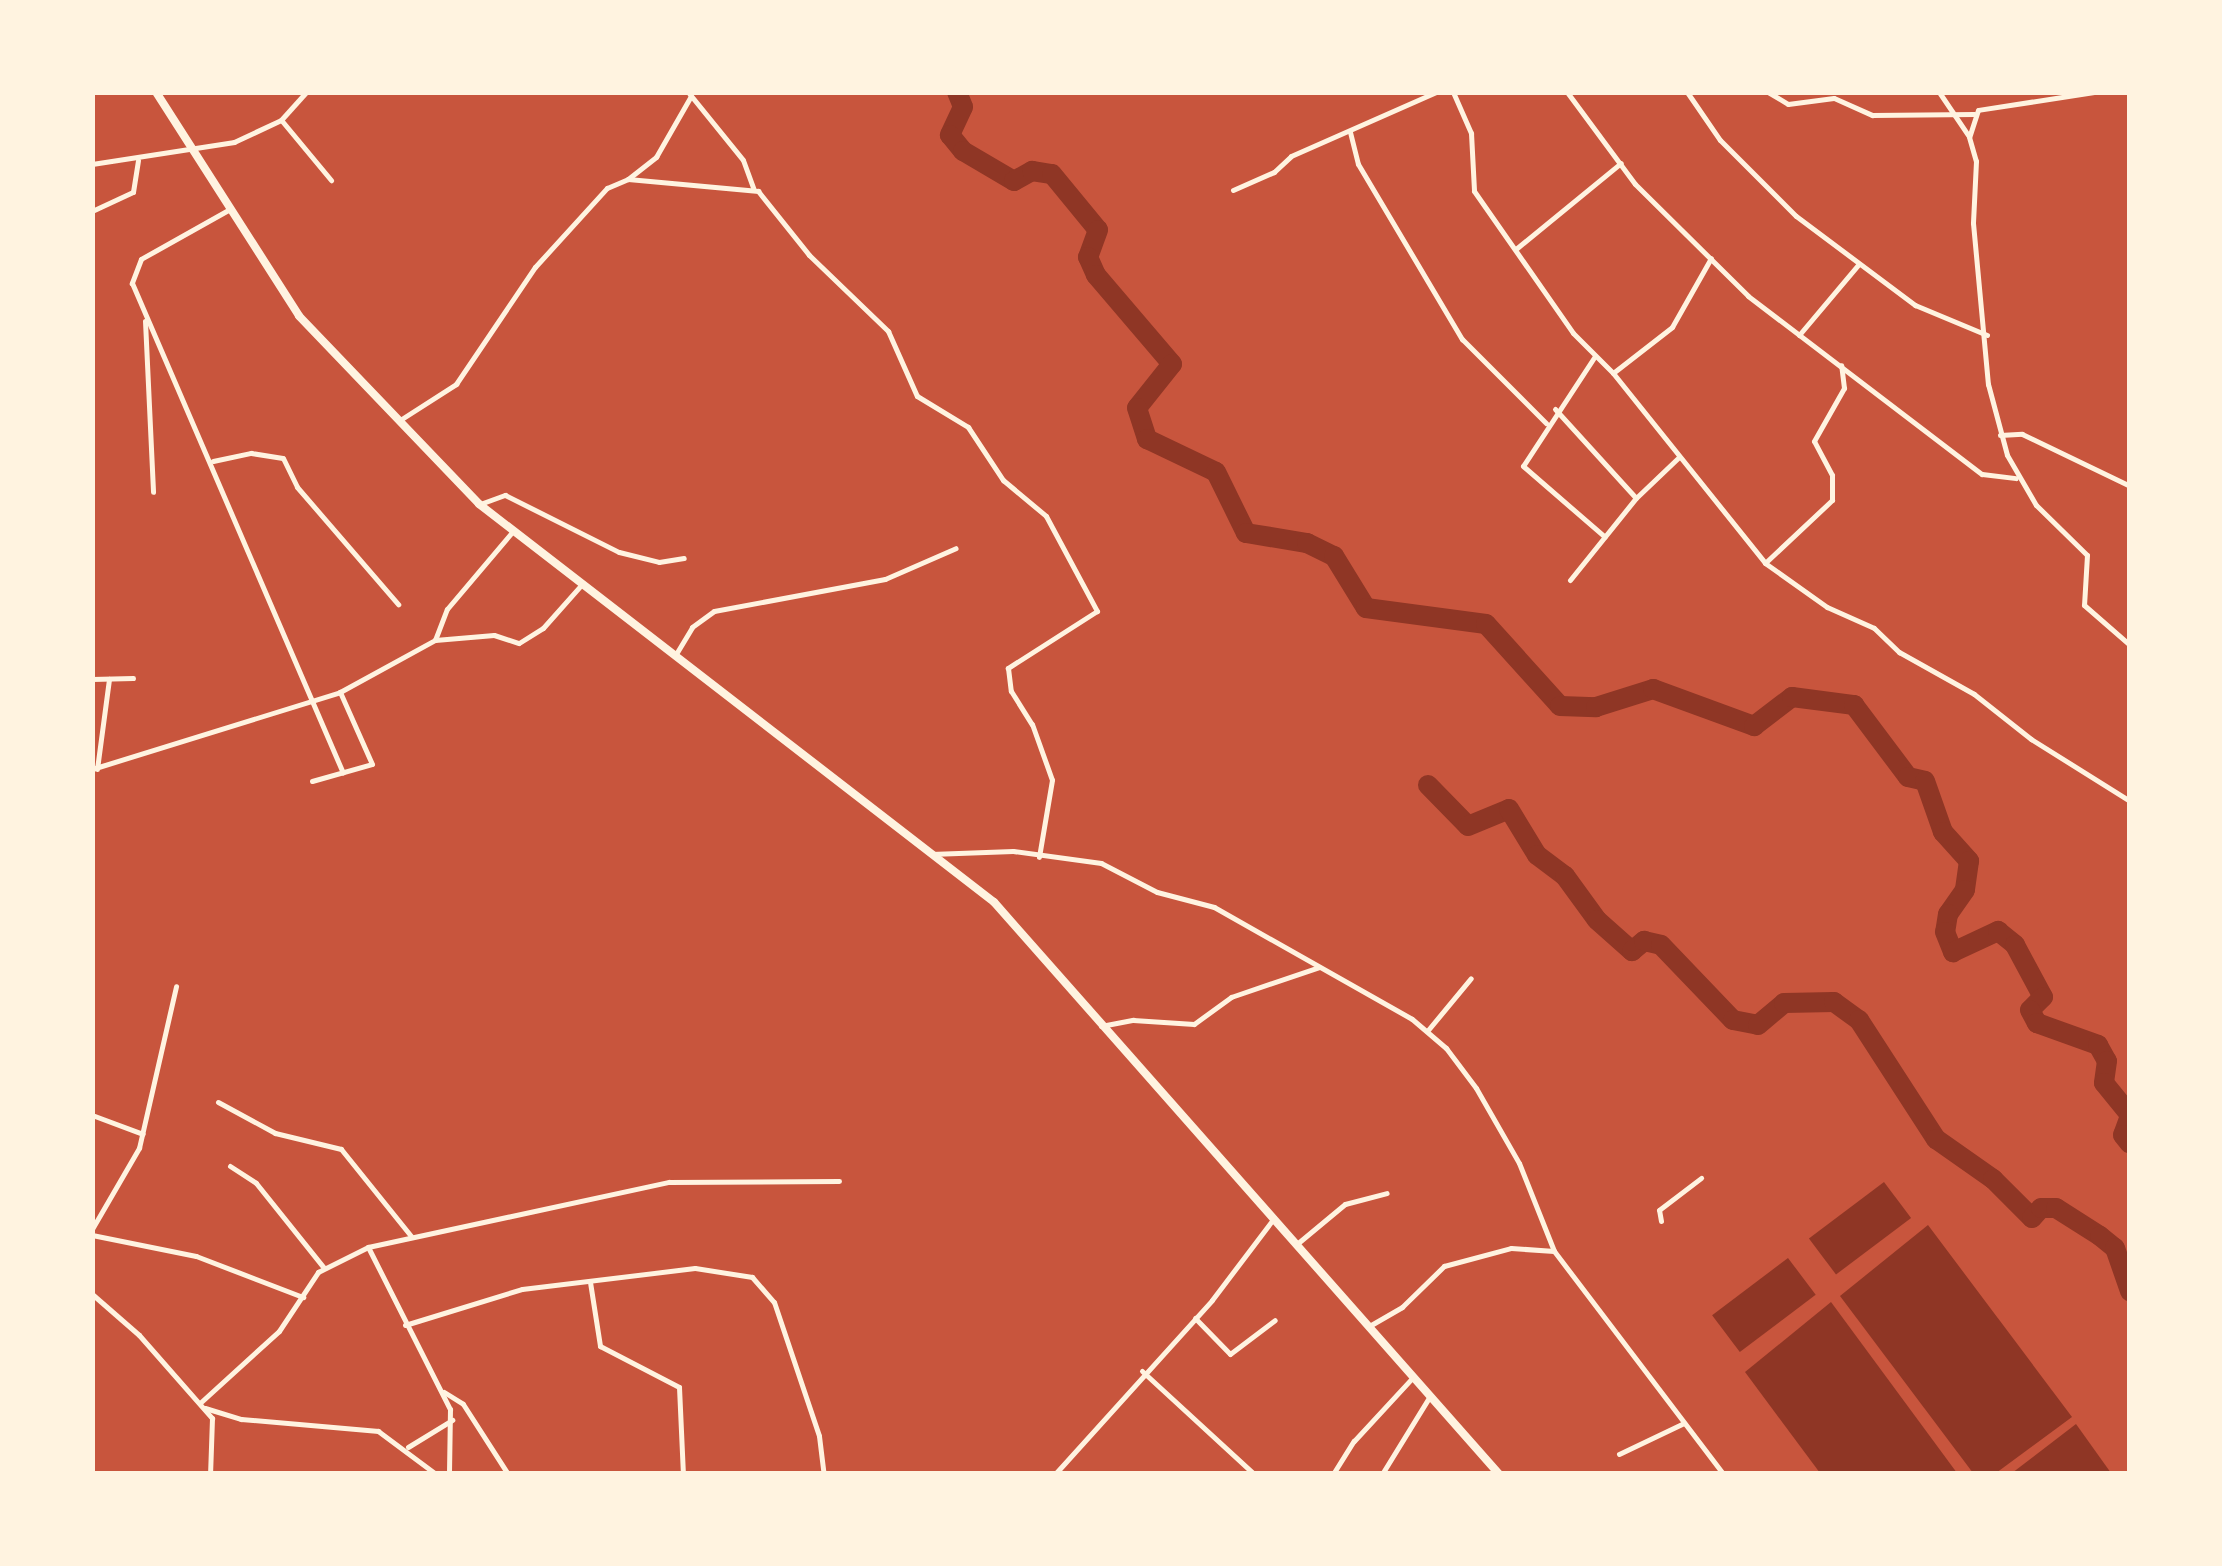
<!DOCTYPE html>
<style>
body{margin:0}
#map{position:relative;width:2222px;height:1566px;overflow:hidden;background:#c8553d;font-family:Helvetica,sans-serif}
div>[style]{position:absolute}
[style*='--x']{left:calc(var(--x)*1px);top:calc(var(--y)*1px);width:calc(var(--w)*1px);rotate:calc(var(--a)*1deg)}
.water>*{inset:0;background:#8f3625;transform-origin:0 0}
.river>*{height:20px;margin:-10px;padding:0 10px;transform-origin:10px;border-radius:10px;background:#8f3625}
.minor>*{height:5px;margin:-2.5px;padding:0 2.5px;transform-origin:2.5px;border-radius:2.5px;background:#fff3e0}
.secondary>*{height:8px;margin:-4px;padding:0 4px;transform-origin:4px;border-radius:4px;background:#fff3e0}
span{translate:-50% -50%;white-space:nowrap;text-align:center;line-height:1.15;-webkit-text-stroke:10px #fff3e0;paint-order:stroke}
.frame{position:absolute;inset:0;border:95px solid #fff3e0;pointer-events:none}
</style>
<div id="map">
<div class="water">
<div style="left:1884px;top:1182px;width:45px;height:94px;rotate:53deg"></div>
<div style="clip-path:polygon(1928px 1225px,2072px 1417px,1996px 1473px,1973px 1473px,1840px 1296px)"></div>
<div style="left:1788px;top:1258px;width:46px;height:95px;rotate:53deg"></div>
<div style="clip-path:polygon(1831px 1302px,1957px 1473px,1820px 1473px,1745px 1372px)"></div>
<div style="clip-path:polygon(2076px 1424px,2111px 1473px,2012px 1473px)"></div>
</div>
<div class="river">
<div style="--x:957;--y:92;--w:16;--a:68"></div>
<div style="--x:963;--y:107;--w:31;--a:115"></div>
<div style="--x:950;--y:135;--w:21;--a:51"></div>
<div style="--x:963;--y:151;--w:59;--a:30.5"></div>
<div style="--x:1014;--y:181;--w:21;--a:-29"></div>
<div style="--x:1032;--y:171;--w:20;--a:9"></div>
<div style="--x:1052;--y:174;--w:72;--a:50.6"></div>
<div style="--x:1098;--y:230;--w:29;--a:110"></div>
<div style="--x:1088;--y:257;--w:20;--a:66"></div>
<div style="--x:1096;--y:275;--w:117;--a:49.5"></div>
<div style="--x:1172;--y:364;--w:56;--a:128.5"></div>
<div style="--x:1137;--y:408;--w:33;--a:72"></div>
<div style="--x:1147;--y:439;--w:76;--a:25.6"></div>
<div style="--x:1216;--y:472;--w:68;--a:63.8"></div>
<div style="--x:1246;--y:533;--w:62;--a:9.3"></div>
<div style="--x:1307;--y:543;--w:30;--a:26"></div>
<div style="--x:1334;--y:556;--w:61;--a:58.4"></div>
<div style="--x:1366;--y:608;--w:121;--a:7.6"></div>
<div style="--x:1486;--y:624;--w:110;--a:47.9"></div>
<div style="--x:1560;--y:706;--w:36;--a:2"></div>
<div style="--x:1596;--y:707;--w:60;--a:-17.5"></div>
<div style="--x:1653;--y:689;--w:108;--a:20.1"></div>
<div style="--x:1754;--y:726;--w:48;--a:-37.3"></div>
<div style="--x:1792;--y:697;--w:63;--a:7.4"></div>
<div style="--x:1854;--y:705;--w:90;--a:53.1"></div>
<div style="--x:1908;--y:777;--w:17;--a:13"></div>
<div style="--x:1925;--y:781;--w:54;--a:70.6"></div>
<div style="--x:1943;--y:832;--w:39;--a:48"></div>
<div style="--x:1969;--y:861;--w:29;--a:98"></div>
<div style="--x:1965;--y:890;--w:29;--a:125"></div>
<div style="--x:1948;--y:914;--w:18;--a:99"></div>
<div style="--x:1945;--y:932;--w:22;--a:68"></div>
<div style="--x:1953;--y:952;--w:50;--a:-25"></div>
<div style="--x:1998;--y:931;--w:22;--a:39"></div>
<div style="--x:2015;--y:945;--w:59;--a:61.7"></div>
<div style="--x:2043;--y:997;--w:18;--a:135"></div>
<div style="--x:2030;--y:1010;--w:15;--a:62"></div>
<div style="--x:2037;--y:1023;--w:65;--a:19.8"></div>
<div style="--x:2098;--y:1045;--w:18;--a:61"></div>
<div style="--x:2107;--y:1061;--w:22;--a:98"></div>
<div style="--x:2104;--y:1083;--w:41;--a:50.9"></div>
<div style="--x:1428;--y:785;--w:57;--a:45.7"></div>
<div style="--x:1468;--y:826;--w:44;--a:-22.5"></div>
<div style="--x:1509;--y:809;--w:54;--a:58.7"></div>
<div style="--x:1537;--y:855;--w:35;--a:37"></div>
<div style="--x:1565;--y:876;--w:54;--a:54"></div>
<div style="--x:1597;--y:920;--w:47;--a:41.5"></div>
<div style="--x:1632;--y:951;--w:16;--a:-40"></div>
<div style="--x:1644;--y:941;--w:17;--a:13"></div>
<div style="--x:1661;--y:945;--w:104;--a:46.2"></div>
<div style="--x:1733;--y:1020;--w:25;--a:11"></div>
<div style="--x:1758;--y:1025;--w:34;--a:-40"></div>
<div style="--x:1784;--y:1003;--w:50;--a:-1.1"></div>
<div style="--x:1834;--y:1002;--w:31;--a:36"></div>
<div style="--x:1859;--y:1020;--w:142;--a:57.1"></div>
<div style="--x:1936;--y:1139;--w:70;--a:35.1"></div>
<div style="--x:1993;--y:1179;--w:55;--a:45"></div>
<div style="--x:2032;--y:1218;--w:13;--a:-48"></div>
<div style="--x:2041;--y:1208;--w:15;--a:0"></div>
<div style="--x:2056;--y:1208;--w:52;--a:32.5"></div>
<div style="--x:2100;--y:1236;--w:19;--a:39"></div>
<div style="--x:2115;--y:1248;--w:46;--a:70.8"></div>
<div style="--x:2130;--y:1116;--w:20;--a:110"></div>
<div style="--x:2123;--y:1135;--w:11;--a:52"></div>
</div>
<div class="minor">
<div style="--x:688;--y:92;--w:87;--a:51"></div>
<div style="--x:743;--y:160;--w:30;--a:70"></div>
<div style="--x:1453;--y:92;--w:45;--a:66.3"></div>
<div style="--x:1471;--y:133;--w:58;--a:87"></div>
<div style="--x:1474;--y:191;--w:173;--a:55.1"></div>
<div style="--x:1573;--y:333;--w:57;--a:45"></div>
<div style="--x:1613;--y:373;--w:243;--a:51.3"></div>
<div style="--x:1765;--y:563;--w:76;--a:35.4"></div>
<div style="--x:1827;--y:607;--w:51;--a:24.1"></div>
<div style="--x:1874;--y:628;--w:35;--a:44"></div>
<div style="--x:1899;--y:652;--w:86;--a:29.2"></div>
<div style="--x:1974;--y:694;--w:73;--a:38.3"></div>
<div style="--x:2031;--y:739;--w:117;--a:32.1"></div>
<div style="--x:1567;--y:92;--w:114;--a:53.5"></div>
<div style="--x:1635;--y:184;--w:159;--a:44.7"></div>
<div style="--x:1748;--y:296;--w:294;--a:37.3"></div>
<div style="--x:1982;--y:474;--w:34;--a:7"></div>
<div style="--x:1687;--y:92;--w:58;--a:55.5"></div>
<div style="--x:1720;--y:140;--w:107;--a:45"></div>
<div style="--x:1796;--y:216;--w:149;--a:36.8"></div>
<div style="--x:1915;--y:305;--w:78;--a:22.6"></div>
<div style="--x:1768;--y:92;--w:23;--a:31"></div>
<div style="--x:1788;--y:104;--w:46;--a:-7.4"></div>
<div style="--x:1834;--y:98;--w:42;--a:24.1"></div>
<div style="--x:1872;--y:115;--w:102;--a:-0.6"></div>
<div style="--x:1939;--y:92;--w:52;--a:56"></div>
<div style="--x:2094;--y:92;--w:117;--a:171.2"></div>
<div style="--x:1978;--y:110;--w:28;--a:108"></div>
<div style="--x:1969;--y:137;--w:25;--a:74"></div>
<div style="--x:1976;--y:161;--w:62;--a:92.8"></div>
<div style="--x:1973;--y:223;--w:162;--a:84.7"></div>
<div style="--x:1988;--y:384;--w:73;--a:75"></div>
<div style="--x:2007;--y:455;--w:58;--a:59.9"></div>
<div style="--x:2036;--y:505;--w:71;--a:44.4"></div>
<div style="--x:2087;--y:555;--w:50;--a:93.4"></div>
<div style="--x:2084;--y:605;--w:61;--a:41"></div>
<div style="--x:282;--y:121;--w:77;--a:50.3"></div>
<div style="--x:1350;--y:132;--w:33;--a:76"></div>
<div style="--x:1358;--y:164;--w:204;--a:59.3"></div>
<div style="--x:1462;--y:339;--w:119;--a:45"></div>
<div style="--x:92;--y:164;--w:144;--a:-8.8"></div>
<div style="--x:234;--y:142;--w:52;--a:-25.1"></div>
<div style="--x:281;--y:120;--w:38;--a:-48"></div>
<div style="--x:628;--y:179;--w:36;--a:-38"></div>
<div style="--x:656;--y:157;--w:70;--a:-60.2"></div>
<div style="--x:1233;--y:190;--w:45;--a:-23.7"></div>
<div style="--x:1274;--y:172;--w:23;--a:-43"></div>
<div style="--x:1291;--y:156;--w:158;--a:-23.8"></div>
<div style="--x:230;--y:209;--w:102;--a:150.7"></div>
<div style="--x:141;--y:259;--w:26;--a:111"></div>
<div style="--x:132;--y:283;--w:533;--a:66.7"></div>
<div style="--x:92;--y:211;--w:45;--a:-24.9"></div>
<div style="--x:133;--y:192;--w:32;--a:-81"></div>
<div style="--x:1517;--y:248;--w:134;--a:-39.3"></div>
<div style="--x:145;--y:321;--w:171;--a:87.3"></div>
<div style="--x:1799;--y:335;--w:92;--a:-49.9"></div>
<div style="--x:1595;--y:356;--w:131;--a:123.2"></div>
<div style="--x:1523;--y:466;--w:108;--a:40.9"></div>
<div style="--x:1613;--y:373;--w:75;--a:-37.9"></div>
<div style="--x:1672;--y:327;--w:79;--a:-60.5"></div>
<div style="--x:1555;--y:409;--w:120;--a:47.7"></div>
<div style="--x:400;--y:420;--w:67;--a:-32.7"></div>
<div style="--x:456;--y:384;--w:141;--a:-56"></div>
<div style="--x:535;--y:267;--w:107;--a:-47.7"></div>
<div style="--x:607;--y:188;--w:23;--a:-23"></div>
<div style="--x:628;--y:179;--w:131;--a:5.3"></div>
<div style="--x:758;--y:191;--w:82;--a:51.4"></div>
<div style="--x:809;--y:255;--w:110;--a:43.9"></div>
<div style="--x:888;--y:331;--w:71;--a:66"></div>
<div style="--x:917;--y:396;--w:60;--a:31.3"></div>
<div style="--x:968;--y:427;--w:64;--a:56.6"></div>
<div style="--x:1003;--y:480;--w:56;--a:39.9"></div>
<div style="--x:1046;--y:516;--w:108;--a:61.8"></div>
<div style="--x:1097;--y:611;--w:106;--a:147.4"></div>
<div style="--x:1008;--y:668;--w:23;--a:83"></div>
<div style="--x:1011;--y:691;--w:39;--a:58"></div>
<div style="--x:1032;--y:724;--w:59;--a:70.3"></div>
<div style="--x:1052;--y:780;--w:78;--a:99.6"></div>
<div style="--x:2000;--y:435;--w:22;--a:-3"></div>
<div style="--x:2022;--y:434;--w:120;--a:25.7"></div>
<div style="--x:213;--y:461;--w:39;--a:-12"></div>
<div style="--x:251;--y:453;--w:32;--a:9"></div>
<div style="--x:283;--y:458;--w:32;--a:64"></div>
<div style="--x:297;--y:487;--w:155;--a:49.2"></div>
<div style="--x:480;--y:504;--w:27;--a:-20"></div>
<div style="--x:505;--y:495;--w:127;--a:26.6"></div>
<div style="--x:619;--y:552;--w:41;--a:14"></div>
<div style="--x:659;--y:562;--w:25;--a:-9"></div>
<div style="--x:1765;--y:563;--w:92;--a:-43.2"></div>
<div style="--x:1832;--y:500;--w:25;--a:-90"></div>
<div style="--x:1832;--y:475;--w:38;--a:-118"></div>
<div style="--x:1814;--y:441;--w:61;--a:-60.5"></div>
<div style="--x:1844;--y:388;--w:23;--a:-97"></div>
<div style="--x:1570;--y:580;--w:105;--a:-51.2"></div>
<div style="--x:1636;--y:498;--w:59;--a:-43.6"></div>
<div style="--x:435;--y:640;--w:33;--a:-69"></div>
<div style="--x:447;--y:609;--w:101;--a:-49.8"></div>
<div style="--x:676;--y:654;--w:31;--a:-59"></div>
<div style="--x:692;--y:627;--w:27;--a:-36"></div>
<div style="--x:714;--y:611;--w:174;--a:-10.6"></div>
<div style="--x:885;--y:579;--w:77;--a:-23.6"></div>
<div style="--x:92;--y:679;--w:41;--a:-1.4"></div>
<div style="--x:92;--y:769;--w:260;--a:-17.2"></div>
<div style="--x:340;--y:692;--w:108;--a:-28.7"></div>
<div style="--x:435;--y:640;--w:59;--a:-4.8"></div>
<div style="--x:494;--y:635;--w:26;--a:18"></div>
<div style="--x:519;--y:643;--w:28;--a:-32"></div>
<div style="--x:543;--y:628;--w:60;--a:-48.4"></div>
<div style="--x:97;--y:769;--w:91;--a:-82.4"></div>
<div style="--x:312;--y:781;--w:62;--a:-15.8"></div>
<div style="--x:372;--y:764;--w:79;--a:-114"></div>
<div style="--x:931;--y:854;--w:82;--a:-2.1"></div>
<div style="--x:1013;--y:851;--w:89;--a:7.8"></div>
<div style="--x:1101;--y:863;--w:63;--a:27.4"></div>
<div style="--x:1157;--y:892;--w:59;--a:14.7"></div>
<div style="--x:1214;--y:907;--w:227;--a:29.5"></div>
<div style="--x:1412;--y:1019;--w:45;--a:40.5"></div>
<div style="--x:1446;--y:1048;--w:50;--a:53.1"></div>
<div style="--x:1476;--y:1088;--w:86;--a:60.2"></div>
<div style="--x:1519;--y:1163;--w:95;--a:68.3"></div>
<div style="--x:1101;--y:1026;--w:33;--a:-11"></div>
<div style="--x:1133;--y:1020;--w:61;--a:3.8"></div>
<div style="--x:1194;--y:1024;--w:46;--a:-36.1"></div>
<div style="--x:1231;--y:997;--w:93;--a:-18.8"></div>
<div style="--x:1428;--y:1030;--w:67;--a:-50.4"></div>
<div style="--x:218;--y:1102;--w:65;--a:28.5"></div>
<div style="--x:275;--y:1133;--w:68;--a:13.6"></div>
<div style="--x:341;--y:1149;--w:112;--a:51.2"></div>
<div style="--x:92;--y:1115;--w:54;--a:20.4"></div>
<div style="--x:230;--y:1166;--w:31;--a:33"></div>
<div style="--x:256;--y:1183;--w:109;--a:51.3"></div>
<div style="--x:1661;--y:1221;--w:11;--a:-100"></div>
<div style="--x:1659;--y:1210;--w:53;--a:-37.3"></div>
<div style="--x:92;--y:1229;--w:94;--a:-59.9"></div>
<div style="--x:139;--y:1148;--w:166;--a:-77.1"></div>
<div style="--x:92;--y:1235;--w:106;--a:11.4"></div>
<div style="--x:196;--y:1256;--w:115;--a:21"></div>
<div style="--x:1298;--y:1243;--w:61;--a:-39.7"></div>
<div style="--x:1345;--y:1204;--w:43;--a:-14.7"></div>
<div style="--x:368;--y:1247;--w:182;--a:63.2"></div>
<div style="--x:450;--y:1409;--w:65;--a:90.9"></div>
<div style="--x:590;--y:1282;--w:65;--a:81.1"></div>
<div style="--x:600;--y:1346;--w:89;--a:27.4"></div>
<div style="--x:679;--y:1387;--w:87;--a:87.4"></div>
<div style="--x:92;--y:1294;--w:62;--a:41.1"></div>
<div style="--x:139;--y:1335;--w:111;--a:48.7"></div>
<div style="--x:212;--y:1418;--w:56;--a:92"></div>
<div style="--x:1195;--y:1318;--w:50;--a:45.8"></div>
<div style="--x:1230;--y:1354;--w:56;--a:-37.1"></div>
<div style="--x:405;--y:1325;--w:122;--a:-17.1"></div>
<div style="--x:522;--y:1289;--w:174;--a:-6.9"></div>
<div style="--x:695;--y:1268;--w:58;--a:9"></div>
<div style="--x:752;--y:1277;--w:33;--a:49"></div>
<div style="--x:774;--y:1302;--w:141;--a:71.4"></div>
<div style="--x:819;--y:1436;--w:38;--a:83"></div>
<div style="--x:1371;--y:1325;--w:36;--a:-30"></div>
<div style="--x:1402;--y:1307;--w:59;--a:-44.3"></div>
<div style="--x:1444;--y:1266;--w:69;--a:-15"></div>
<div style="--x:1511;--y:1248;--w:43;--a:4"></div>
<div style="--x:1554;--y:1251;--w:280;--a:52.8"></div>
<div style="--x:1142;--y:1371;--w:152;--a:42.6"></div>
<div style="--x:444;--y:1392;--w:22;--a:32"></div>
<div style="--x:463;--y:1404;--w:83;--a:57.3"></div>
<div style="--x:201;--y:1402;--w:105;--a:-42.3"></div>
<div style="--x:279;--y:1331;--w:71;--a:-56.5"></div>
<div style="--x:318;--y:1272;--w:56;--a:-26.6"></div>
<div style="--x:368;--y:1247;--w:308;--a:-12.2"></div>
<div style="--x:669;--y:1182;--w:170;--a:-0.3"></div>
<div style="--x:205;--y:1408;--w:38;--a:17"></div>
<div style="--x:241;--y:1419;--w:138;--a:5"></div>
<div style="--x:378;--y:1431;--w:72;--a:36.6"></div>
<div style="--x:408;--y:1447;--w:52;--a:-31.5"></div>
<div style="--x:1619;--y:1454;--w:72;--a:-25.5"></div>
<div style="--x:1055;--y:1474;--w:234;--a:-47.9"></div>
<div style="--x:1212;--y:1300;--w:103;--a:-52.9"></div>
<div style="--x:1333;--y:1474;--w:39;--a:-58"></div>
<div style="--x:1354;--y:1441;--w:88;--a:-47.3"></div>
<div style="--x:1382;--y:1474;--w:92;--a:-58.4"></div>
</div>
<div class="secondary">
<div style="--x:156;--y:92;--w:266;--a:57.4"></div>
<div style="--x:299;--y:316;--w:260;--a:46.2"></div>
<div style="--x:479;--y:504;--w:651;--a:37.7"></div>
<div style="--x:994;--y:902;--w:763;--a:48.56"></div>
</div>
<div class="frame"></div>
</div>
